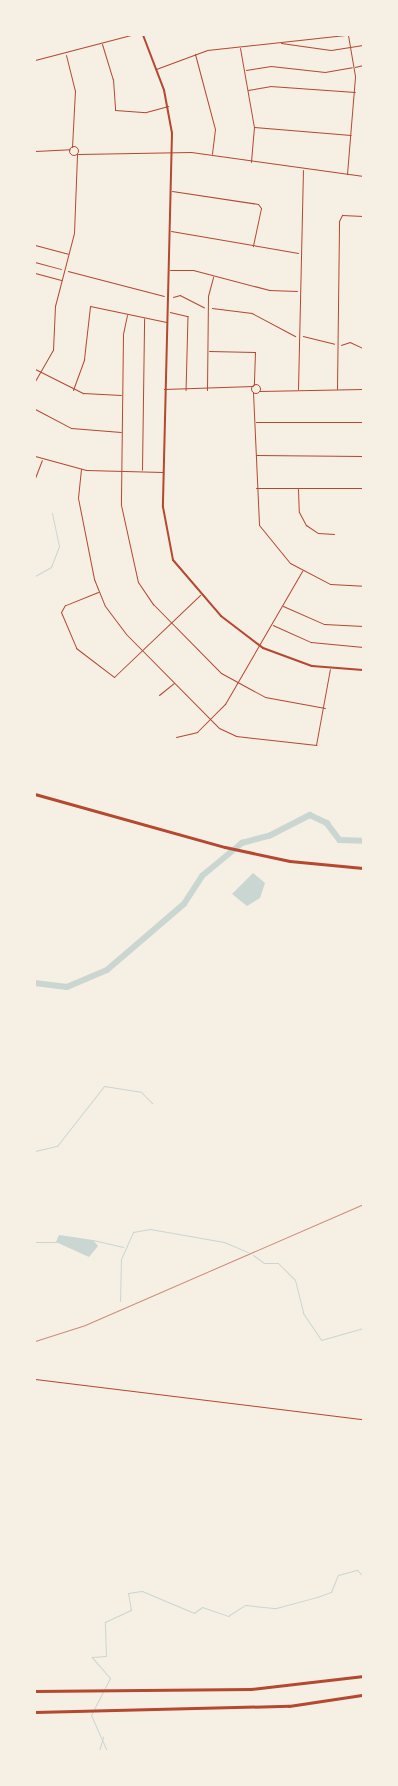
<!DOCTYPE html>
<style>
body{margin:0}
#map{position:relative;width:398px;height:1786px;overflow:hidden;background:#f6efe4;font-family:Lato,sans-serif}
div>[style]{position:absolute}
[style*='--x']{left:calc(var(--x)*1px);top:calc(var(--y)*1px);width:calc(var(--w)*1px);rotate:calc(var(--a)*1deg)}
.water>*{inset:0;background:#c9d6d2}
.stream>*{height:1px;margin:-0.5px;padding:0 0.5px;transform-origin:0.5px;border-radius:0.5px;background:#c9d6d2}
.river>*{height:5.5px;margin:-2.75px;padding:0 2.75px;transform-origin:2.75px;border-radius:2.75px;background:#c9d6d2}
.path>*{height:0.5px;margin:-0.25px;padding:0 0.25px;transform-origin:0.25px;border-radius:0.25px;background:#b5482f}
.service>*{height:0.5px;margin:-0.25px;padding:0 0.25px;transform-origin:0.25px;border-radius:0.25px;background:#b5482f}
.minor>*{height:1px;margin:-0.5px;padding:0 0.5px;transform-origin:0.5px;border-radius:0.5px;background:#b5482f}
.minor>.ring{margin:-0.5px;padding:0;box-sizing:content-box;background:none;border:1px solid #b5482f;border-radius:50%}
.tertiary>*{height:2px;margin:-1px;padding:0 1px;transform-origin:1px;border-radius:1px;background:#b5482f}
.primary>*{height:2.5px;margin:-1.25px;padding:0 1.25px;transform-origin:1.25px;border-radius:1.25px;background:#b5482f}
.motorway>*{height:2.5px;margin:-1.25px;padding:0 1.25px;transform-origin:1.25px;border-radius:1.25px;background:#b5482f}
.rail>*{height:1px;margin:-0.5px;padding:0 0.5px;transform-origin:0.5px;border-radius:0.5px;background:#cf8b77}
span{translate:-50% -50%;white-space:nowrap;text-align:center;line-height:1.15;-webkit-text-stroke:4px #f6efe4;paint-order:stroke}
.frame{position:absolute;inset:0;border:36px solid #f6efe4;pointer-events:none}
</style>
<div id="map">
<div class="water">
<div style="clip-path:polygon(253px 873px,265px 883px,260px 898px,247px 906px,232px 894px)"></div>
<div style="clip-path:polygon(59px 1235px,93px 1240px,98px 1246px,89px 1257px,56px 1242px)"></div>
</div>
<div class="stream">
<div style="--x:35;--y:576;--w:18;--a:-29"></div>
<div style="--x:51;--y:567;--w:22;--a:-69"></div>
<div style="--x:59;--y:546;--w:34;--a:-102"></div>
<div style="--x:35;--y:1151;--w:23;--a:-13"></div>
<div style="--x:57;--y:1146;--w:76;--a:-51.9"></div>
<div style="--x:104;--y:1086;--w:37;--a:9"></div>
<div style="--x:141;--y:1092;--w:16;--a:45"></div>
<div style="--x:93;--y:1240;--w:31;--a:13"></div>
<div style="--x:35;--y:1242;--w:21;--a:0"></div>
<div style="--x:253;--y:1255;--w:14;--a:36"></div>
<div style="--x:264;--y:1263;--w:14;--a:0"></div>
<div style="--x:278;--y:1263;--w:24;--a:45"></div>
<div style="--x:295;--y:1280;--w:34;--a:76"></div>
<div style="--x:303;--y:1313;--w:32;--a:56"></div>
<div style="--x:321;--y:1340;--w:44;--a:-15.9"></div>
<div style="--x:120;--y:1301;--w:42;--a:-88.6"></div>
<div style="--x:121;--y:1259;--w:30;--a:-66"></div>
<div style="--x:133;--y:1232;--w:17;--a:-10"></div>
<div style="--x:150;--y:1229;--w:75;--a:10"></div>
<div style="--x:224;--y:1242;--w:26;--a:23"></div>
<div style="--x:99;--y:1751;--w:15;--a:-74"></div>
<div style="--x:107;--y:1751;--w:39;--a:-114"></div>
<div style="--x:91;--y:1715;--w:42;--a:-62.8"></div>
<div style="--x:110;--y:1678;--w:28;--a:-131"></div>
<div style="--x:92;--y:1657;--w:14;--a:-4"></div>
<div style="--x:106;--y:1656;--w:34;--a:-92"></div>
<div style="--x:105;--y:1622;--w:29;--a:-25"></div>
<div style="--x:131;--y:1610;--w:17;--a:-100"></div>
<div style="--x:128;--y:1593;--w:14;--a:-8"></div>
<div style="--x:142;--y:1591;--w:56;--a:22.9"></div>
<div style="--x:194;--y:1613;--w:10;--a:-37"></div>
<div style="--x:202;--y:1607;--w:28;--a:19"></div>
<div style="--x:228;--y:1616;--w:20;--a:-33"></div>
<div style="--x:245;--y:1605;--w:31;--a:6"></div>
<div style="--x:276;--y:1608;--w:42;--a:-15"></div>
<div style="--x:317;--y:1597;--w:15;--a:-20"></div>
<div style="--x:331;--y:1592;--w:18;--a:-68"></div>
<div style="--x:338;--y:1575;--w:20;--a:-15"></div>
<div style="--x:357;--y:1570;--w:8;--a:45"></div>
</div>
<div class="river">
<div style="--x:35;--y:983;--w:32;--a:7"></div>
<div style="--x:67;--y:987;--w:43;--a:-23"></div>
<div style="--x:107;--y:970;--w:101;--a:-40.6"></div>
<div style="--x:184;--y:904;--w:33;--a:-57"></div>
<div style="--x:202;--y:876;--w:52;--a:-39.5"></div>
<div style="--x:242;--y:843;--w:28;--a:-15"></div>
<div style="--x:269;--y:836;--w:46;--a:-27.1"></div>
<div style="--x:310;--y:815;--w:19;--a:25"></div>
<div style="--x:327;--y:823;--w:21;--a:53"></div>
<div style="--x:340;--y:840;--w:23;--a:2"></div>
</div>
<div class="path">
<div style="--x:35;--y:262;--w:27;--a:15"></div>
<div style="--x:68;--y:271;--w:99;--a:14.6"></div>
<div style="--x:173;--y:297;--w:7;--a:-16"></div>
<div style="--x:180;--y:295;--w:27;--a:27"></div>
<div style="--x:212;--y:308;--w:40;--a:7.1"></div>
<div style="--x:252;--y:313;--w:49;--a:28.1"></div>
<div style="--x:303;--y:336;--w:32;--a:14"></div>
<div style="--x:341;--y:345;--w:9;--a:-18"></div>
<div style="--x:350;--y:342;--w:14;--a:25"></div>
</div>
<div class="service">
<div style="--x:355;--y:67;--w:8;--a:-14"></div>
<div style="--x:246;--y:70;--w:25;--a:-9"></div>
<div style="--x:271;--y:66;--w:54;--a:6.3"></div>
<div style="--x:325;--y:72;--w:27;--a:-10"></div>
<div style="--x:170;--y:312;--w:18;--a:13"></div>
<div style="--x:188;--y:316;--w:74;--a:91.5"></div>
<div style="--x:142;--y:470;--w:151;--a:-89.2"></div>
<div style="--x:273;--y:625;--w:42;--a:24.1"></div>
<div style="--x:311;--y:642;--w:52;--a:5.5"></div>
</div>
<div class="minor">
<div style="--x:281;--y:43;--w:50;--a:8"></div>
<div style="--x:331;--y:50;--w:32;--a:-9"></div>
<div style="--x:102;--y:44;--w:37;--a:73"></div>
<div style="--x:113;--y:79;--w:31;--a:86"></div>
<div style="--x:115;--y:110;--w:31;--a:4"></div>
<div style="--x:146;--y:112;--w:23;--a:-15"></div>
<div style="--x:240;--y:48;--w:80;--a:80"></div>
<div style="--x:254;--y:127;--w:35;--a:95"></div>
<div style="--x:195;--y:54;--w:78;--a:75.1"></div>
<div style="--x:215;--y:129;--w:25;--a:97"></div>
<div style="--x:66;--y:55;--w:36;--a:76"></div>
<div style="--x:75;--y:90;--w:57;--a:93"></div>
<div style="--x:35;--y:60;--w:99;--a:-14.6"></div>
<div style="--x:156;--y:69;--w:54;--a:-20.4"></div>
<div style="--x:207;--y:50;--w:139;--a:-6.2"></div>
<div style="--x:248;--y:90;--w:22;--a:-10"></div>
<div style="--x:270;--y:86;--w:85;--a:4"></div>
<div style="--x:254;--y:127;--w:97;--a:4.7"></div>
<div class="ring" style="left:69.5px;top:146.5px;width:8px;height:8px"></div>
<div style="--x:35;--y:151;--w:35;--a:-3"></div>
<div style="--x:78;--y:154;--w:113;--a:-1"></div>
<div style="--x:191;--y:152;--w:174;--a:7.9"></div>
<div style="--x:347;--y:174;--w:98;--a:-85.3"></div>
<div style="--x:355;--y:76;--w:42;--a:-99.7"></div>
<div style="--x:172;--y:191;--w:87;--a:8.6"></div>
<div style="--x:258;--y:204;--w:5;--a:53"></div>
<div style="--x:261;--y:208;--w:39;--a:102"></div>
<div style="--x:171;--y:231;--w:129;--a:9.8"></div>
<div style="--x:35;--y:245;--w:34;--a:15"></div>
<div style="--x:170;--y:270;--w:23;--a:0"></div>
<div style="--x:193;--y:270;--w:79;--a:14.7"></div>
<div style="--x:269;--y:290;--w:28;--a:2"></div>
<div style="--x:35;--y:273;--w:27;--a:15"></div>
<div style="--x:127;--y:315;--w:19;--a:102"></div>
<div style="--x:123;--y:334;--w:171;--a:90.7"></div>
<div style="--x:121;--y:505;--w:79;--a:77.6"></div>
<div style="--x:138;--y:582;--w:27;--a:56"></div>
<div style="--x:153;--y:604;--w:97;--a:45.4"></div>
<div style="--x:221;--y:673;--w:50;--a:28.6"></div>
<div style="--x:265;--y:697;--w:61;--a:10.4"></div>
<div style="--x:209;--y:351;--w:46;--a:1.2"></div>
<div style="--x:255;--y:352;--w:33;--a:92"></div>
<div style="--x:35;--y:369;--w:54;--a:26.6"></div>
<div style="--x:83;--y:393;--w:38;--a:3"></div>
<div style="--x:35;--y:381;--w:36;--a:-60"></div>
<div style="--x:53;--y:350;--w:44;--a:-87.4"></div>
<div style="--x:55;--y:306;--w:75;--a:-75.4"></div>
<div style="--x:74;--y:233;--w:79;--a:-87.8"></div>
<div class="ring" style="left:251.5px;top:384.5px;width:8px;height:8px"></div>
<div style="--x:164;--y:389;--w:89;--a:-1.9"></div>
<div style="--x:298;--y:389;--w:219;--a:-88.7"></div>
<div style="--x:337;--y:389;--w:168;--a:-89.3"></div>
<div style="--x:339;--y:221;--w:7;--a:-63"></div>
<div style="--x:342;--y:215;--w:21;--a:3"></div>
<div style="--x:73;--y:390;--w:33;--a:-70"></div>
<div style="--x:84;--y:359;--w:53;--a:-83.5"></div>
<div style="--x:90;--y:306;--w:78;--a:11.9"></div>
<div style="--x:207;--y:390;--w:94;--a:-89.4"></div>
<div style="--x:208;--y:296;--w:20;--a:-75"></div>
<div style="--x:259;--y:391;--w:104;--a:-1.1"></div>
<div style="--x:253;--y:392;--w:133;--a:87.4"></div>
<div style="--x:259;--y:525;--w:49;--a:50.8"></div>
<div style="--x:290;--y:563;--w:45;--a:27.7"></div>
<div style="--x:330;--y:584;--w:33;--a:3"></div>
<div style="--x:35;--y:409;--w:41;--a:27.8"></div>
<div style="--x:71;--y:428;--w:50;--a:4.6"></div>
<div style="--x:256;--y:422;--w:107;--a:0"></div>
<div style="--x:256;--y:455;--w:107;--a:0.5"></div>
<div style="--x:35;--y:456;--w:53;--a:15.4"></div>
<div style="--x:86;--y:470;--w:77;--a:1.5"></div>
<div style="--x:81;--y:469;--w:29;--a:96"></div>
<div style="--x:78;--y:498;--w:83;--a:78.8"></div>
<div style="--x:94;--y:579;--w:29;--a:68"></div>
<div style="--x:105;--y:606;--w:35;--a:53"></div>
<div style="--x:126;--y:634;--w:132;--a:45.3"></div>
<div style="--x:219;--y:728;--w:19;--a:25"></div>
<div style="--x:236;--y:736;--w:81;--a:6.4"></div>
<div style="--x:316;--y:745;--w:77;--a:-79.6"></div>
<div style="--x:35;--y:478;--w:19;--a:-69"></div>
<div style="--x:256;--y:488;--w:107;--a:0"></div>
<div style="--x:298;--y:489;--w:23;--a:88"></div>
<div style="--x:299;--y:512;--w:15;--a:62"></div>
<div style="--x:306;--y:525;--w:14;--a:34"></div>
<div style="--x:318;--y:533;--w:16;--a:4"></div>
<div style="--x:98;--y:592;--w:35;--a:158"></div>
<div style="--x:65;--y:605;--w:8;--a:120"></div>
<div style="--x:61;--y:612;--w:39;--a:67"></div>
<div style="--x:76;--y:648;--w:48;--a:37.3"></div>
<div style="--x:114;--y:677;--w:119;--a:-43.6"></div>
<div style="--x:283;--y:606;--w:45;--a:23.7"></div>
<div style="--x:324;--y:624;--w:39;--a:3"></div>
<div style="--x:159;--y:695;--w:19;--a:-39"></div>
<div style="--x:176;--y:737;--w:22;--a:-13"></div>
<div style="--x:197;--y:732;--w:40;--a:-45"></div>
<div style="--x:225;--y:704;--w:154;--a:-59.9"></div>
<div style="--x:35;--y:1379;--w:330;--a:7"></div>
</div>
<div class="tertiary">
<div style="--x:143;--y:35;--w:59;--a:69.1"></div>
<div style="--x:164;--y:90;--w:44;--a:79.5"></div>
<div style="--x:172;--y:133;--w:374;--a:91.4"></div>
<div style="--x:163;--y:507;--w:54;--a:79.3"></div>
<div style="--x:173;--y:560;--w:74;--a:49.4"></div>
<div style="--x:221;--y:616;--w:53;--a:37.3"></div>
<div style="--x:263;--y:648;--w:52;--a:20.2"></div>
<div style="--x:312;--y:666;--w:51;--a:4.5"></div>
</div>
<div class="primary">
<div style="--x:35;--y:794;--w:197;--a:15.6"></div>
<div style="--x:225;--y:847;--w:66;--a:12.2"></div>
<div style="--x:290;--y:861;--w:73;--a:5.5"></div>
</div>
<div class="motorway">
<div style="--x:35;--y:1691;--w:216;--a:-0.5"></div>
<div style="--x:251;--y:1689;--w:113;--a:-6.6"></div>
<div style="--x:35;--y:1712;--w:254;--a:-1.4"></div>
<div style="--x:289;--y:1706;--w:75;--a:-8.5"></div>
</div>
<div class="rail">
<div style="--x:35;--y:1341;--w:52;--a:-17.7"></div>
<div style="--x:85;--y:1325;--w:303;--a:-23.5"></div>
</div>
<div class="frame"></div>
</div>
